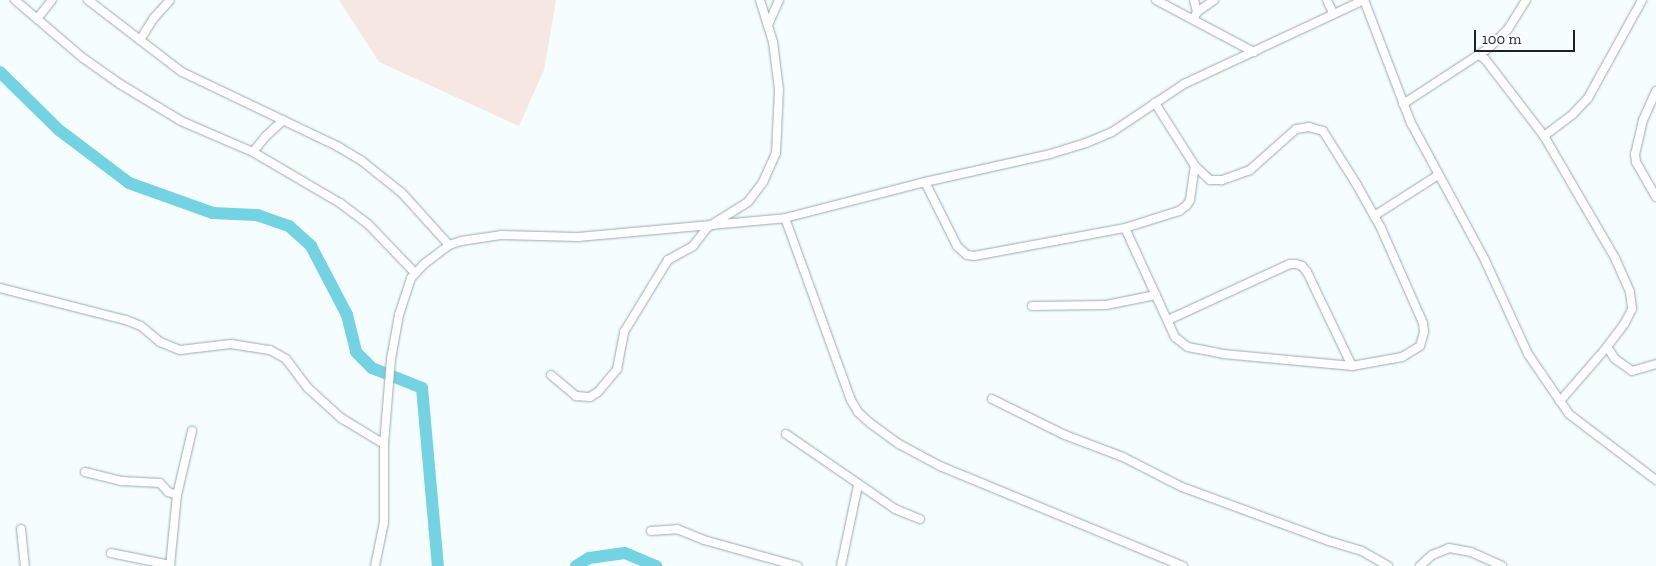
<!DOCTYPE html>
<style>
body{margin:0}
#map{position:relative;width:1656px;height:566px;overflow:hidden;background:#f5fdfe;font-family:"Zilla Slab",serif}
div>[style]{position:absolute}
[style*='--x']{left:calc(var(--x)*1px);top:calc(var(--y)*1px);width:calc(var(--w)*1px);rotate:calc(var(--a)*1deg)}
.green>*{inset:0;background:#f6e7e2}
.river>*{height:12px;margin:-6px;padding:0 6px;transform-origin:6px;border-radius:6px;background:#73d3e2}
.roads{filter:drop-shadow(0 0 1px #9da9ab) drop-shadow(0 0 1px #9da9ab)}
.minor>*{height:8px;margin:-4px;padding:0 4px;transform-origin:4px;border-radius:4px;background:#fff}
span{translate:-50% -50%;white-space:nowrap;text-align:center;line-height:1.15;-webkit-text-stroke:4px #fff;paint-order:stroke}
.scale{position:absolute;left:1474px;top:30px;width:101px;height:22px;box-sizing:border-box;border:2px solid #1c2122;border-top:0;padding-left:6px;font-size:15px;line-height:18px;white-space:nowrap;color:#1c2122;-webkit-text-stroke:4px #fff;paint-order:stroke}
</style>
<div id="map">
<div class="green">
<div style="clip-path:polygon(339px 0,556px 0,544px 70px,519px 126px,379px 62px)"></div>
</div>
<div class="river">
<div style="--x:0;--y:72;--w:83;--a:44.5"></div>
<div style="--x:59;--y:130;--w:88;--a:37.1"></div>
<div style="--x:129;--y:183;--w:89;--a:19.7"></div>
<div style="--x:213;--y:213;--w:44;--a:2.6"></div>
<div style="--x:257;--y:215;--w:34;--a:19"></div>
<div style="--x:289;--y:226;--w:30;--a:42"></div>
<div style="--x:311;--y:246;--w:78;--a:62.4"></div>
<div style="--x:347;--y:315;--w:38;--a:76"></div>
<div style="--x:356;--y:352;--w:23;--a:45"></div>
<div style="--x:372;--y:368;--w:54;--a:21.8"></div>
<div style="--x:422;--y:388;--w:179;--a:84.9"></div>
<div style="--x:576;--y:566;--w:15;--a:-32"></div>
<div style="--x:589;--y:558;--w:36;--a:-8"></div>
<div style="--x:625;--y:553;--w:34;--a:23"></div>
</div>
<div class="roads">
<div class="minor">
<div style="--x:15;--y:0;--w:89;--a:40.5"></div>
<div style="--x:83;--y:58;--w:45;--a:35.1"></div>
<div style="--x:120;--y:84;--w:71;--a:31.2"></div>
<div style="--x:181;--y:121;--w:78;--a:23.3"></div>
<div style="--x:253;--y:152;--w:101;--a:30.4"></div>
<div style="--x:340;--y:203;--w:35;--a:37"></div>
<div style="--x:368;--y:224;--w:68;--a:46.2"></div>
<div style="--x:88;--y:0;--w:118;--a:37.5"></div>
<div style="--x:182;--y:72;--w:172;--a:25.5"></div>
<div style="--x:337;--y:146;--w:29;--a:31"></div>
<div style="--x:362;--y:161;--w:51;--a:38.7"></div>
<div style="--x:402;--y:193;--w:70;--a:47.9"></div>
<div style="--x:1156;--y:0;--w:111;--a:28"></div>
<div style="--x:1194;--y:0;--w:12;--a:76"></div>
<div style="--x:1327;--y:0;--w:14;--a:65"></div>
<div style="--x:1364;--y:0;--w:132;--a:69.1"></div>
<div style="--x:1411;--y:123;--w:151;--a:61.6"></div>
<div style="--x:1483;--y:256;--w:108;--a:65.3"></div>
<div style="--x:1528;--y:354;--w:73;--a:55.7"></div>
<div style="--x:1569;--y:414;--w:109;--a:37.2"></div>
<div style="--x:1194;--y:18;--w:7;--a:-63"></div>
<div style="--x:1197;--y:12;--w:21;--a:-35"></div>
<div style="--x:37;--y:19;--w:24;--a:-52"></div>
<div style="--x:768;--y:25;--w:27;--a:-66"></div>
<div style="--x:140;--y:40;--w:25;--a:-58"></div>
<div style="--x:153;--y:19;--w:25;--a:-48"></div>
<div style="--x:1479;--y:55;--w:7;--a:34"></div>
<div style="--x:1485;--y:59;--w:97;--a:52.5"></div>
<div style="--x:1544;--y:136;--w:141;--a:59.8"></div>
<div style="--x:1615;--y:258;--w:37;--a:66"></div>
<div style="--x:1630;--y:292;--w:17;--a:83"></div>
<div style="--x:1632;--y:309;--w:16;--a:117"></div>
<div style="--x:1625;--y:323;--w:30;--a:127"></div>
<div style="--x:1607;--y:347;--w:72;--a:131"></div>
<div style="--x:1656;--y:91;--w:32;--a:114"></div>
<div style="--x:1643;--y:120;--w:35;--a:103"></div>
<div style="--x:1635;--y:154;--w:8;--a:83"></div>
<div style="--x:1636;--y:162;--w:40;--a:60.3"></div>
<div style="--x:1403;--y:104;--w:103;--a:-33.1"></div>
<div style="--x:1489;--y:48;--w:27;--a:-45"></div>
<div style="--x:1508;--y:29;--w:34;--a:-58"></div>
<div style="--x:1544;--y:136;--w:36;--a:-37"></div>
<div style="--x:1573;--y:114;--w:22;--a:-47"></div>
<div style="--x:1588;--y:98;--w:112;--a:-61.1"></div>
<div style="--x:253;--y:152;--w:19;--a:-51"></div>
<div style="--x:265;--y:137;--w:25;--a:-43"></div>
<div style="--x:925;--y:182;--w:72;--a:63.4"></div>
<div style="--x:957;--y:246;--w:13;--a:42"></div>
<div style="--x:967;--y:255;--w:7;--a:8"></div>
<div style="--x:974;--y:256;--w:154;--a:-10.5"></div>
<div style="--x:1125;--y:228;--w:57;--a:-17.5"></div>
<div style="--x:1179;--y:211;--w:10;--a:-37"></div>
<div style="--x:1187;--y:205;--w:6;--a:-59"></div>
<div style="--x:1190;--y:200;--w:34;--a:-82"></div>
<div style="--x:1374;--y:216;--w:76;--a:-32.6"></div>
<div style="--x:785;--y:218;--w:194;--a:70.1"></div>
<div style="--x:851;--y:400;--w:14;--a:60"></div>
<div style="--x:858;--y:412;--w:16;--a:43"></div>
<div style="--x:870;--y:423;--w:36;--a:36"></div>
<div style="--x:899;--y:444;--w:47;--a:28.2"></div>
<div style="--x:940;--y:466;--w:263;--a:22.4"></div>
<div style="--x:1125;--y:228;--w:120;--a:65.4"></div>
<div style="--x:1175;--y:337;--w:16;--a:38"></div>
<div style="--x:1188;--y:347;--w:36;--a:11"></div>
<div style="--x:1223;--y:354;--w:130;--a:5.3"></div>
<div style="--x:1352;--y:366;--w:51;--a:-10.2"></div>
<div style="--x:1402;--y:357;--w:21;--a:-31"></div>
<div style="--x:1420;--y:346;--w:15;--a:-74"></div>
<div style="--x:1424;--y:332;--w:9;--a:-96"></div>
<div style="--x:1423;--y:323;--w:104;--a:-113.9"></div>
<div style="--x:1381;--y:228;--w:49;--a:-119.2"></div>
<div style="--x:1357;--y:185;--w:64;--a:-122.2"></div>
<div style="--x:1323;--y:131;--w:15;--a:-164"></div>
<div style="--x:1309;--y:127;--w:13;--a:171"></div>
<div style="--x:1296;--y:129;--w:62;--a:138.3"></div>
<div style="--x:1250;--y:170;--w:30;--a:160"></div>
<div style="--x:1222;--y:180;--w:12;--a:180"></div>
<div style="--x:1210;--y:180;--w:21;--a:-137"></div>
<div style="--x:1195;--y:166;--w:75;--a:-122.4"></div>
<div style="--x:0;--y:288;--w:130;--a:14.3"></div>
<div style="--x:126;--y:320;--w:16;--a:22"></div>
<div style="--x:141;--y:326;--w:25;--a:40"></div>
<div style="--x:160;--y:342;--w:22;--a:22"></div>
<div style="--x:180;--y:350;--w:51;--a:-6.7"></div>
<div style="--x:231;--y:344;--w:39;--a:9"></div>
<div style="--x:270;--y:350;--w:18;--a:29"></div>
<div style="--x:286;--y:359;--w:36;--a:53"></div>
<div style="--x:308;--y:388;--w:45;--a:42.3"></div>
<div style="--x:341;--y:418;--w:50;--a:31.2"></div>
<div style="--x:1032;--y:306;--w:74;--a:-0.8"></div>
<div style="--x:1106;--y:305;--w:51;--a:-11.3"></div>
<div style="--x:1168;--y:320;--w:134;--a:-24.7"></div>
<div style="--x:1290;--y:264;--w:6;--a:0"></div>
<div style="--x:1296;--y:264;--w:6;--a:18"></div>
<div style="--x:1302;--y:266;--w:8;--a:50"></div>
<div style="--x:1307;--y:272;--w:104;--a:64.4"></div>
<div style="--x:1607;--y:347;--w:14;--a:56"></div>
<div style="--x:1615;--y:359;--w:21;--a:35"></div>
<div style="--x:1632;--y:371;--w:25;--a:-16"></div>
<div style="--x:551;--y:375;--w:33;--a:40"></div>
<div style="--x:576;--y:396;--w:14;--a:4"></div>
<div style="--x:590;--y:397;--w:9;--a:-32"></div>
<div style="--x:598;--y:392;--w:30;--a:-50"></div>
<div style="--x:617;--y:369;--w:38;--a:-79"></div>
<div style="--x:624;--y:332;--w:84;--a:-58.6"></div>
<div style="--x:668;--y:260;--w:29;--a:-29"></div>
<div style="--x:693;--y:246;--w:24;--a:-52"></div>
<div style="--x:708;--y:227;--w:47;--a:-32"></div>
<div style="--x:748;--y:202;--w:25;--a:-53"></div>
<div style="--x:763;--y:182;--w:32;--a:-66"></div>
<div style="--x:776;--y:153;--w:63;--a:-87.3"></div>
<div style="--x:779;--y:90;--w:48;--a:-97.1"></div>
<div style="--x:773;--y:42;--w:44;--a:-107.2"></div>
<div style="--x:992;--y:399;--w:81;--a:26.3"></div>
<div style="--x:1065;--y:435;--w:62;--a:20.8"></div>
<div style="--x:1123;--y:457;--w:66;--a:27"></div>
<div style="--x:1182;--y:487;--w:157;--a:20.2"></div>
<div style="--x:1329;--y:541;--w:34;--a:17"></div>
<div style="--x:1362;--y:551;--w:30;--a:30"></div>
<div style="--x:786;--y:434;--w:132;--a:34.5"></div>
<div style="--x:895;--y:509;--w:27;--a:22"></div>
<div style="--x:85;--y:472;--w:38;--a:14"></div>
<div style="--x:122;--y:481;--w:38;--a:3"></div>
<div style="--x:160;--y:483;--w:12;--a:48"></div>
<div style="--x:168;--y:492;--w:9;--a:18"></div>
<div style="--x:21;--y:529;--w:37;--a:84"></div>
<div style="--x:651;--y:531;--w:26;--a:-4"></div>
<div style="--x:677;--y:529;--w:29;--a:22"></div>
<div style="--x:704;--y:540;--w:97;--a:15.6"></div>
<div style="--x:111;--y:553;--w:60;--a:11.5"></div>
<div style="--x:170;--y:566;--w:71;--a:-84.4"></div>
<div style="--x:177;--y:495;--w:66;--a:-76.8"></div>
<div style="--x:375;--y:566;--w:45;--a:-78.4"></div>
<div style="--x:384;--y:522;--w:78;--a:-90"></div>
<div style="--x:384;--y:444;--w:85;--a:-85.3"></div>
<div style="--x:391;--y:359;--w:45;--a:-79.7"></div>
<div style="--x:399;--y:315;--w:39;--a:-72"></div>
<div style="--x:411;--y:278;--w:19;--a:-47"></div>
<div style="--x:424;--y:264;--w:31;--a:-37"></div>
<div style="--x:449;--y:245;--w:13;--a:-18"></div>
<div style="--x:461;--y:241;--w:40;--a:-8.5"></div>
<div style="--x:501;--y:235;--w:77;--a:1.5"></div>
<div style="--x:578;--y:237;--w:208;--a:-5.2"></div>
<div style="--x:785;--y:218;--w:145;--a:-14.4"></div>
<div style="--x:925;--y:182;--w:128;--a:-12.6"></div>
<div style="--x:1050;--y:154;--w:38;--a:-17"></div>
<div style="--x:1086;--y:143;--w:28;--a:-23"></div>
<div style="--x:1112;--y:132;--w:87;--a:-33.7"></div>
<div style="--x:1184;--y:84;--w:199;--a:-25"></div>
<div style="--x:841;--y:566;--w:83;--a:-78.1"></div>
<div style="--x:1420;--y:566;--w:16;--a:-43"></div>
<div style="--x:1432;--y:555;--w:18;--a:-22"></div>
<div style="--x:1449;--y:548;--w:22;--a:10"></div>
<div style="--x:1471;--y:552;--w:34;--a:24"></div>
</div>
</div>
<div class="scale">100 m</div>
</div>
